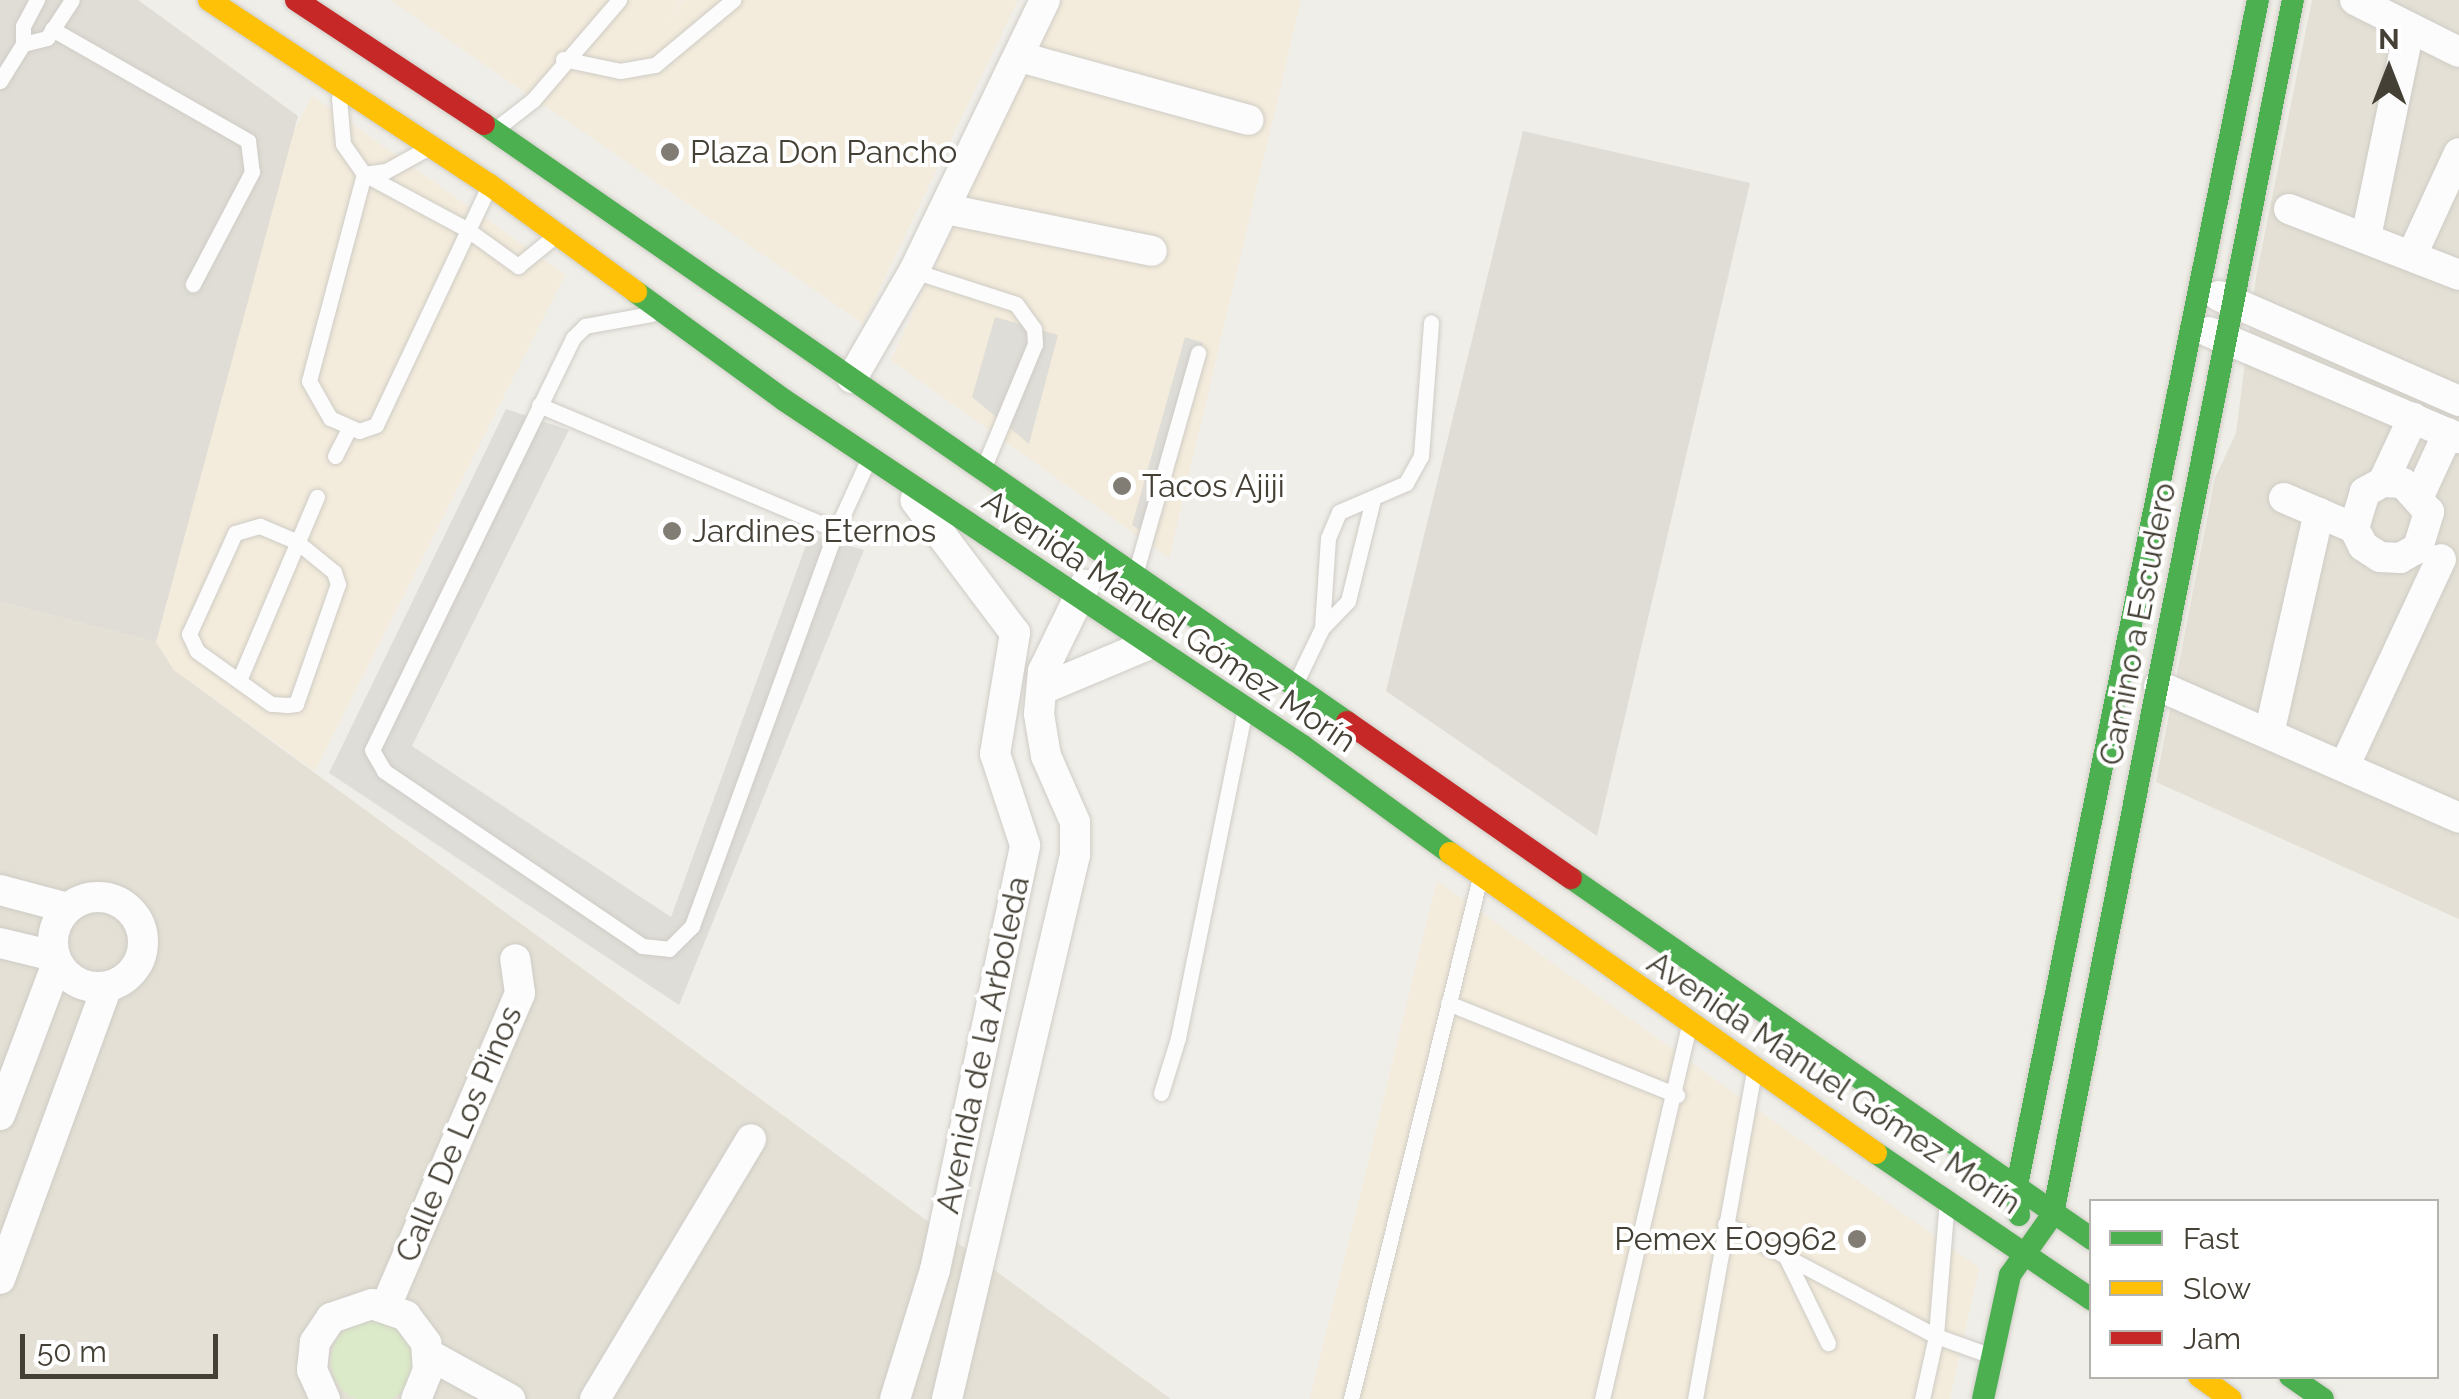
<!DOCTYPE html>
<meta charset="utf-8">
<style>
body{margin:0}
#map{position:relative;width:2459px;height:1399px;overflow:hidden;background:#f0eee8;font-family:Raleway,sans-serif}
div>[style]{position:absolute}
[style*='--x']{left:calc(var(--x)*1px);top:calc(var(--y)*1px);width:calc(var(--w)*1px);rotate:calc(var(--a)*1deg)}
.residential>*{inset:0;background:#e4e0d5}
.commercial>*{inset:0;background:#f3ebdb}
.industrial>*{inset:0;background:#e0ddd6}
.green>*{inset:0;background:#dbeac8}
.round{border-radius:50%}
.parking>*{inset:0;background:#dfddd8}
.roads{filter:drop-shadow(0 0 2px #ceccc6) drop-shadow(0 0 2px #ceccc6)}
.lane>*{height:15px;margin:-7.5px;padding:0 7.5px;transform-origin:7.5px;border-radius:7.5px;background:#fdfcfc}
.street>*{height:30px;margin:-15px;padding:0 15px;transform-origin:15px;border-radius:15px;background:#fdfcfc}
.street>.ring{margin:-15px;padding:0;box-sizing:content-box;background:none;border:30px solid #fdfcfc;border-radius:50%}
.fast>*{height:22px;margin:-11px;padding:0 11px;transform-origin:11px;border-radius:11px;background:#4caf50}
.slow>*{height:22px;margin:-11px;padding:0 11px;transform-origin:11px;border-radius:11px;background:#ffc107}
.jam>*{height:22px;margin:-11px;padding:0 11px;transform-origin:11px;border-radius:11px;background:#c62828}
.dots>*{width:28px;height:28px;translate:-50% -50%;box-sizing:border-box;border:5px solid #fff;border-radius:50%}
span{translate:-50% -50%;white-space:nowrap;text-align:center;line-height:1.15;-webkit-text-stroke:8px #fff;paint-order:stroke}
.poi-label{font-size:32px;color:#454035}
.left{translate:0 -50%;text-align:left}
.right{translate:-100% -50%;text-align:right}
.street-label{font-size:32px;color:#454035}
.legend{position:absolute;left:2089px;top:1199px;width:350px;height:180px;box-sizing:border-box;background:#fff;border:2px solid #b5b3ae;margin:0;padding:12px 18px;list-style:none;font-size:30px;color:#454035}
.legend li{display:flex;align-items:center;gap:20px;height:50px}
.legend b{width:50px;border:2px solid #b5b3ae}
.north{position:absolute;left:2339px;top:20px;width:100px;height:100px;-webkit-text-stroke:8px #fff;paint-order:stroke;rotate:0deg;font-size:28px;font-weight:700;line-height:40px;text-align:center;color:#454035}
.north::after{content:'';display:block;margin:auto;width:35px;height:45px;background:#454035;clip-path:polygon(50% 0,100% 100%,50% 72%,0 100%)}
.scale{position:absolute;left:20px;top:1334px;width:198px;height:45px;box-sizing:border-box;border:5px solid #454035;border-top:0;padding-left:12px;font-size:30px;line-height:35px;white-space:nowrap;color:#454035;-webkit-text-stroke:8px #fff;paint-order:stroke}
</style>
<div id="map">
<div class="residential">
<div style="clip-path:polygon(2312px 0,2459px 0,2459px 919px,2156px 782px,2215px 478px,2236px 433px,2256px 277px)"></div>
<div style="clip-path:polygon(0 602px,156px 642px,174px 670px,1171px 1399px,0 1399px)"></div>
</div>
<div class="commercial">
<div style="clip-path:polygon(390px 0,681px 0,662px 32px,683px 0,1018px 0,863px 323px)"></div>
<div style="clip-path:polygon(1059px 0,1301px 0,1169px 558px,891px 360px)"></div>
<div style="clip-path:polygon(312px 96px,565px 275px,315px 771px,174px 670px,156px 642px,291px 137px)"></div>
<div style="clip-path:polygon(1437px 881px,1979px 1268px,1950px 1399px,1310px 1399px)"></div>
</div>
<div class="industrial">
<div style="clip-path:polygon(0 0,138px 0,298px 116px,156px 642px,0 602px)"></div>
<div style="clip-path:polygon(1523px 131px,1750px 183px,1597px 836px,1386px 691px)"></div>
</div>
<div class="green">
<div class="round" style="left:331px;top:1319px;width:84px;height:84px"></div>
</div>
<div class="parking">
<div style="clip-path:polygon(995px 317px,1058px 335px,1029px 444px,972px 397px)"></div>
<div style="clip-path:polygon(1185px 337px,1203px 343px,1154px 539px,1132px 525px)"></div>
<div style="clip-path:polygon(506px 409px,569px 430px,412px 746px,671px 917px,810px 534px,864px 550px,679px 1005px,329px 773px)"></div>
</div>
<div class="roads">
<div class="lane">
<div style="--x:52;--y:29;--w:226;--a:29.7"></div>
<div style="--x:248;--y:141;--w:31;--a:83"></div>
<div style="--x:252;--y:172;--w:127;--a:117.8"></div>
<div style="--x:23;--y:44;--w:25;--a:-14"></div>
<div style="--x:47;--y:38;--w:45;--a:-56.7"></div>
<div style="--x:563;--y:59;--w:58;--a:11.9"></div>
<div style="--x:620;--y:71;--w:36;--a:-10"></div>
<div style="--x:655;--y:65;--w:102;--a:-39.8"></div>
<div style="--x:0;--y:81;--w:44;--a:-58.1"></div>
<div style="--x:23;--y:44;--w:18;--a:-90"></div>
<div style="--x:23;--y:26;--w:30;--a:-62"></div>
<div style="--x:339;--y:98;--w:46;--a:85"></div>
<div style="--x:343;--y:144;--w:37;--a:55"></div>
<div style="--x:364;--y:174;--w:214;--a:104.9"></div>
<div style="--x:309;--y:381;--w:43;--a:60.4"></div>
<div style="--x:330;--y:418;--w:32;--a:24"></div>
<div style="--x:359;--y:431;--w:18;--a:-19"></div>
<div style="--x:376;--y:425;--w:260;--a:-64.7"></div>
<div style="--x:497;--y:128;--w:46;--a:-37.9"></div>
<div style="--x:533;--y:100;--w:132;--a:-49.3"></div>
<div style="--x:364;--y:174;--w:118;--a:28.3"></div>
<div style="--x:468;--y:230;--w:62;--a:35.8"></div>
<div style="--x:518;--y:266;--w:43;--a:-39.3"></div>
<div style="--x:364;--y:174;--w:22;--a:-8"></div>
<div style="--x:386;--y:171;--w:43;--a:-28.9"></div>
<div style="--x:914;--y:271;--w:107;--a:17.9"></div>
<div style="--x:1016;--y:304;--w:31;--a:54"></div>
<div style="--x:1034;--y:329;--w:15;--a:86"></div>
<div style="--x:1035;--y:344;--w:130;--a:112.6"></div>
<div style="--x:651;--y:314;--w:67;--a:169.7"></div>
<div style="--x:585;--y:326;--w:17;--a:135"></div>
<div style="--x:573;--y:338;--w:458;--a:116"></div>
<div style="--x:372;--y:750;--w:24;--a:60"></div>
<div style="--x:384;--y:771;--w:312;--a:34.1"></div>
<div style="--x:642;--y:946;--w:27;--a:6"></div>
<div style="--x:669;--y:949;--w:33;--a:-45"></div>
<div style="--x:692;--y:926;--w:421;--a:-70"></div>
<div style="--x:836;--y:530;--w:77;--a:-65.4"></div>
<div style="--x:539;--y:405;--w:322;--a:22.8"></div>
<div style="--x:335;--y:456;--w:31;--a:-63"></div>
<div style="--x:260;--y:526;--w:39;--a:23"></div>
<div style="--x:296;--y:541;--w:49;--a:39.2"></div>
<div style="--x:334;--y:572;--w:13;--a:72"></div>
<div style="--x:338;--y:584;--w:127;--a:109.3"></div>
<div style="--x:296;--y:704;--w:9;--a:174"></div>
<div style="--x:287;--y:705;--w:16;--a:-176"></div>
<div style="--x:271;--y:704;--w:91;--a:-144.4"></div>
<div style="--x:197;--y:651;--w:19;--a:-115"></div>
<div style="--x:189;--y:634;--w:111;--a:-65.5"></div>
<div style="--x:235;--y:533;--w:26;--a:-16"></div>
<div style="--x:1136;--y:571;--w:227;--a:-74.1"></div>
<div style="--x:1322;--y:628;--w:37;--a:-46"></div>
<div style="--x:1348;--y:601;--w:105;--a:-76.2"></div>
<div style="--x:240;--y:678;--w:197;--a:-67"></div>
<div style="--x:1296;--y:682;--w:60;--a:-64.3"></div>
<div style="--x:1322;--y:628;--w:90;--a:-86.2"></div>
<div style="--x:1328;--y:538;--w:28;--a:-67"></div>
<div style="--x:1339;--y:512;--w:73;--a:-23.4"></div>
<div style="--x:1406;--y:483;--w:31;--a:-61"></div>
<div style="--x:1421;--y:456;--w:134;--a:-85.7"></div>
<div style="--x:1448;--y:1003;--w:247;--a:21.9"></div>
<div style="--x:1161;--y:1093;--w:58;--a:-72.8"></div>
<div style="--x:1178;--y:1038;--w:332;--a:-78.5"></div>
<div style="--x:1946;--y:1211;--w:125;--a:94.6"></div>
<div style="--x:1936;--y:1336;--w:56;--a:19.7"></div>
<div style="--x:1725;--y:1224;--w:239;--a:28"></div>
<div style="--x:1936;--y:1336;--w:65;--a:102.5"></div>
<div style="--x:1786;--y:1257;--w:96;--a:64"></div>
<div style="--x:1351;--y:1399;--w:534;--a:-76.12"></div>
<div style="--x:1602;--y:1399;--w:376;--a:-76.9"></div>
<div style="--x:1695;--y:1399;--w:326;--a:-79.8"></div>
</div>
<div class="street">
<div style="--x:2355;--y:0;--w:116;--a:26.6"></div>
<div style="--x:1020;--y:57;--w:237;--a:15.4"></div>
<div style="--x:946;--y:209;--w:210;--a:11.5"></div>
<div style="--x:2289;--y:209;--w:182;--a:21.2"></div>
<div style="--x:2366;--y:237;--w:211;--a:-78.3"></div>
<div style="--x:2412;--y:255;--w:112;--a:-65.3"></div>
<div style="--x:2219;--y:296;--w:262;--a:23.6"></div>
<div style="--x:2209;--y:332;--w:272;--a:23"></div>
<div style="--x:852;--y:378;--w:124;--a:-59.9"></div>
<div style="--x:914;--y:271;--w:301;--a:-64.2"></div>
<div style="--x:2383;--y:482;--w:71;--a:-64.9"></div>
<div style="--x:2420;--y:494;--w:67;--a:-65.3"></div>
<div style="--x:2284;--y:498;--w:76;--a:23.2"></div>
<div style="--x:2354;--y:528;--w:20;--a:63"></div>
<div style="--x:2363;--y:546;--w:20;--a:33"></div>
<div style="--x:2380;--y:557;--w:20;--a:3"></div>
<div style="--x:2400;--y:558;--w:21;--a:-29"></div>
<div style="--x:2418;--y:548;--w:38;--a:-73"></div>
<div style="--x:2429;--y:512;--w:39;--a:-132"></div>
<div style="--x:2403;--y:483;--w:20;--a:-177"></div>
<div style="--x:2383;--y:482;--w:21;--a:151"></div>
<div style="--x:2365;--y:492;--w:38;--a:107"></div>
<div style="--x:2159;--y:686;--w:328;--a:23.7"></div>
<div style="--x:1045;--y:688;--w:108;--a:-22.8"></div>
<div style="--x:2269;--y:734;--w:227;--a:-77.3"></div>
<div style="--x:2345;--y:765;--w:227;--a:-65"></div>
<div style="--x:0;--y:890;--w:70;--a:14.8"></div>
<div class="ring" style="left:53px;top:897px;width:60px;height:60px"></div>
<div style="--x:0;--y:943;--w:56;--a:13.5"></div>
<div style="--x:0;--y:1115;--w:162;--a:-69.4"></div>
<div style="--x:0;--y:1279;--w:311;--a:-69.9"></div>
<div style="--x:386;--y:1306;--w:340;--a:-66.8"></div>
<div style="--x:520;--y:993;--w:34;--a:-98"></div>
<div style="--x:428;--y:1354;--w:94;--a:28.8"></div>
<div style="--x:325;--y:1399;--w:32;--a:-114"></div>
<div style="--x:312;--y:1370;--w:28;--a:-84"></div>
<div style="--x:315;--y:1342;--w:29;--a:-56"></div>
<div style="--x:331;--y:1318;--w:43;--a:-18.9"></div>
<div style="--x:372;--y:1304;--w:36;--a:19"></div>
<div style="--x:406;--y:1316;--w:34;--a:53"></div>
<div style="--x:426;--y:1343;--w:27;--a:86"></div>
<div style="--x:428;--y:1370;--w:31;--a:112"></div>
<div style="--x:595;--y:1399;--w:303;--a:-59"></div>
<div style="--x:895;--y:1399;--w:135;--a:-72.8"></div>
<div style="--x:935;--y:1270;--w:434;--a:-78"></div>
<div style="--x:1025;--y:845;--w:96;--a:-108.2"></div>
<div style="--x:995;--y:754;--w:123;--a:-80.6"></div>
<div style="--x:1015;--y:633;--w:166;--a:-126.9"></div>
<div style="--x:947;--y:1399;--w:559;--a:-76.76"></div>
<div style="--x:1075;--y:855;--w:33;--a:-90"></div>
<div style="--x:1075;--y:822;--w:72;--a:-113.7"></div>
<div style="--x:1046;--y:756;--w:43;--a:-99.5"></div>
<div style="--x:1039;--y:714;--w:43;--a:-84.7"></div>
<div style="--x:1043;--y:671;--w:96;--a:-64"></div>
</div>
<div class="fast">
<div style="--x:484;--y:124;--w:1050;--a:34.72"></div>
<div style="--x:636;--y:292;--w:183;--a:36.1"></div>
<div style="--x:784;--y:400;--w:624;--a:33.69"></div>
<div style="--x:1303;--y:746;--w:182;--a:36.1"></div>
<div style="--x:1571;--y:878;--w:634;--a:34.72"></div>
<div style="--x:1876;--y:1153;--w:261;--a:34.2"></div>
<div style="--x:2019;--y:1215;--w:25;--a:-97"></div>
<div style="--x:2016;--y:1190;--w:1214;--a:-78.51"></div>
<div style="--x:2290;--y:1376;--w:40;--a:34.9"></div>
<div style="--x:1983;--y:1399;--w:127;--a:-77.7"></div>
<div style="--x:2010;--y:1275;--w:75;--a:-54.8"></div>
<div style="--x:2053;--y:1214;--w:1237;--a:-78.82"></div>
</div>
<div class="slow">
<div style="--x:209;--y:0;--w:336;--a:33.4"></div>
<div style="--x:490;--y:185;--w:181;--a:36.2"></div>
<div style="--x:1450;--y:853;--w:521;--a:35.15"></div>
<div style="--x:2199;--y:1376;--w:39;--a:36"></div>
</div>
<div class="jam">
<div style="--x:296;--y:0;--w:225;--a:33.4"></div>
<div style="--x:1347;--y:722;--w:273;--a:34.9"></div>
</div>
</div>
<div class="dots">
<div style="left:670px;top:152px;background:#817d74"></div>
<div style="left:1122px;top:486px;background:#817d74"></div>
<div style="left:672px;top:531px;background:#817d74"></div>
<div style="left:1857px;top:1239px;background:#817d74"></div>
</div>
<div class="poi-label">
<span class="left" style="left:690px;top:152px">Plaza Don Pancho</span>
<span class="left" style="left:1142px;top:486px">Tacos Ajiji</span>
<span class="left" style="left:692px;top:531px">Jardines Eternos</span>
<span class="right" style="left:1837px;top:1239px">Pemex E09962</span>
</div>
<div class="street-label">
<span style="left:1169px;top:621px;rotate:34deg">Avenida Manuel Gómez Morín</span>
<span style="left:2138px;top:624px;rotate:-79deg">Camino a Escudero</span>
<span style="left:983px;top:1045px;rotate:-78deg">Avenida de la Arboleda</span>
<span style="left:1834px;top:1083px;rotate:34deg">Avenida Manuel Gómez Morín</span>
<span style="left:459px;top:1134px;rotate:-67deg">Calle De Los Pinos</span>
</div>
<ul class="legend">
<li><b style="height:12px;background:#4caf50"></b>Fast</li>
<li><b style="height:12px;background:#ffc107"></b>Slow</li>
<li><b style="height:12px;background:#c62828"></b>Jam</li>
</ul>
<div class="north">N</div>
<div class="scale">50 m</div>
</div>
